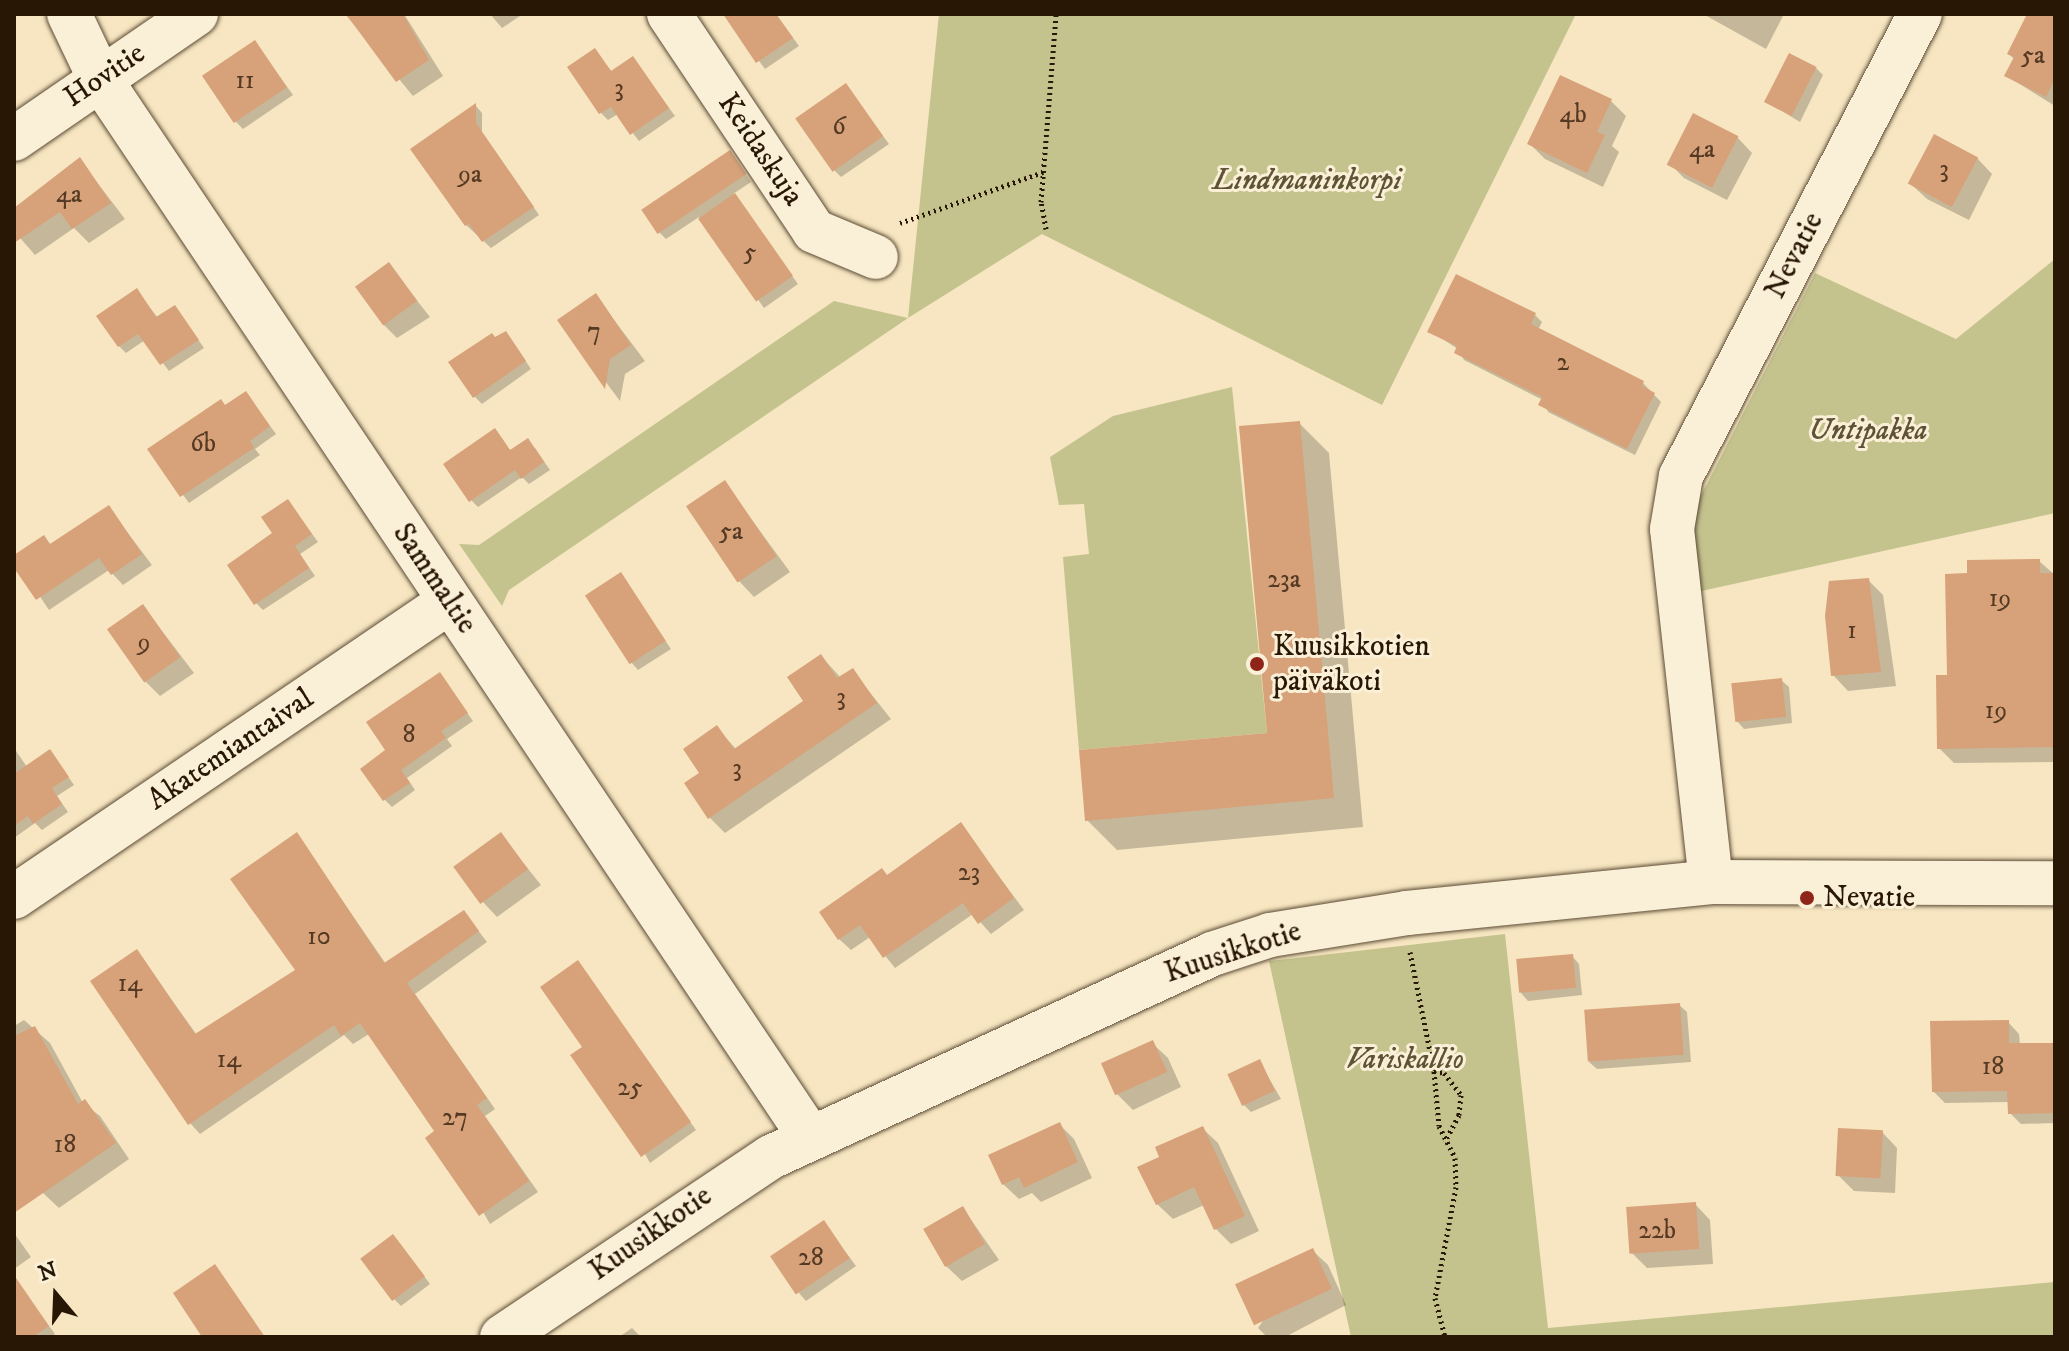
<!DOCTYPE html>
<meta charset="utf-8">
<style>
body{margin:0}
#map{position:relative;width:2069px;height:1351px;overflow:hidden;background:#f7e6c1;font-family:"IM FELL DW Pica",serif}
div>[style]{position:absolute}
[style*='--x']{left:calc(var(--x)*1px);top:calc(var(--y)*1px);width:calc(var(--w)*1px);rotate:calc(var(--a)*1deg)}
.green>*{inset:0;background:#c4c38e}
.shadow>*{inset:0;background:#0003}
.building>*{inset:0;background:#d7a17a;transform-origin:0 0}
.path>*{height:5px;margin-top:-2.5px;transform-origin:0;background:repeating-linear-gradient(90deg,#291706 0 2px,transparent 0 6px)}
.roads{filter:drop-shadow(0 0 2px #5c4b35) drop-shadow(0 0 2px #5c4b35)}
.minor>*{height:44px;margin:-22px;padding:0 22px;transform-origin:22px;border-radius:22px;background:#faefd7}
.dots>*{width:22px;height:22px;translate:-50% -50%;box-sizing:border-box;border:4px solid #faefd7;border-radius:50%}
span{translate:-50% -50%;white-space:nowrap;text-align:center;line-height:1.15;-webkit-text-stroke:6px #faefd7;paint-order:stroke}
.number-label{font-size:26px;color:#543a23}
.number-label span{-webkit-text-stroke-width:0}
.street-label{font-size:30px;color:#291706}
.park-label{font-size:30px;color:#5f5336;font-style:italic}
.poi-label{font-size:30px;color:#291706}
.left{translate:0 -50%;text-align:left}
.frame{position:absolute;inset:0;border:16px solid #291706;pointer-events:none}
.north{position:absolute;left:16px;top:1255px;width:80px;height:80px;-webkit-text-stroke:6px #faefd7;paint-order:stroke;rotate:341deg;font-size:22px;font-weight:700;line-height:32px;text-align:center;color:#291706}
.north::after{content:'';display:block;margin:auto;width:28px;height:36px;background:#291706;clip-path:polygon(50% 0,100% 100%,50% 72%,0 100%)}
</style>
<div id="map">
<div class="green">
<div style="clip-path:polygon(939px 14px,1576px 14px,1382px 405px,1042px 234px,908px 318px,509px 590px,502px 606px,459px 544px,479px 545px,834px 301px,908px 318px)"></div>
<div style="clip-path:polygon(2055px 259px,2055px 513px,1697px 592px,1692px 513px,1815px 273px,1956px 339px)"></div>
<div style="clip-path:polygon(1232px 387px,1267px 733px,1079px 750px,1063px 557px,1089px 554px,1084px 504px,1059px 505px,1050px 457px,1113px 416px)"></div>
<div style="clip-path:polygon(1505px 934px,1548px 1328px,2055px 1282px,2055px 1337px,1351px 1337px,1269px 961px)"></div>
</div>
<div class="shadow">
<div style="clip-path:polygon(345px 14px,404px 14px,443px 76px,413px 96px)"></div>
<div style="clip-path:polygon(490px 14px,523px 14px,502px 28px)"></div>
<div style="clip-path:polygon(725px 14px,776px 14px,799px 46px,765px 69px)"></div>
<div style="clip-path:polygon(1703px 14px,1784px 14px,1766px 49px)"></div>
<div style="clip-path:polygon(2029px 14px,2055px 14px,2055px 106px,2007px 76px,2015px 60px,2009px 54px)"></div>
<div style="clip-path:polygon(255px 42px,293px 95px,243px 129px,236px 122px)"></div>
<div style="clip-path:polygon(595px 51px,612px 72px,633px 59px,675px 116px,639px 141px,618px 114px,608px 120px,601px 113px)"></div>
<div style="clip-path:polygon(1816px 68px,1823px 75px,1800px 122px,1767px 102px)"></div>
<div style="clip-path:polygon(846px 86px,889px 144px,841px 177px,834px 170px)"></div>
<div style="clip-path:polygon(1611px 101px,1626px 116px,1612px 146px,1619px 152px,1603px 187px,1545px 159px,1530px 144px)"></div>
<div style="clip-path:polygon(476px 106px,482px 113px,482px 132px,539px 215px,491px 248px,466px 225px)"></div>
<div style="clip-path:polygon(1737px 137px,1752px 153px,1727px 200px,1684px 178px,1669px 163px)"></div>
<div style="clip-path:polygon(730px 153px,751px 182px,733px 194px,798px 284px,764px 308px,699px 217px,666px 239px,659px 232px)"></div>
<div style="clip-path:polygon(1977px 158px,1992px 174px,1969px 220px,1927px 199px,1911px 184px)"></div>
<div style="clip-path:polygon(80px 160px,125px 219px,89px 243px,74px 228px,35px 255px,14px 231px,14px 209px)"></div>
<div style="clip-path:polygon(389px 265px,430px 317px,397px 338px,382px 323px)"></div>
<div style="clip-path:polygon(137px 291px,158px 318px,181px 315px,204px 348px,169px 371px,145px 340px,126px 353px,119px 346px)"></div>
<div style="clip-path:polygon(596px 296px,645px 361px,625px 374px,620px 401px,560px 321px)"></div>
<div style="clip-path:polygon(1535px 315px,1542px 322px,1538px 330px,1643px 383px,1661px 402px,1635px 455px,1548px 412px,1543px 400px,1464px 360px,1458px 349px,1430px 331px)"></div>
<div style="clip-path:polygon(496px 340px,512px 341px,531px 369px,482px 404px,475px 397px)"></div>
<div style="clip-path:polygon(246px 393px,276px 434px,255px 449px,260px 455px,189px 503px,150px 450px)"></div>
<div style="clip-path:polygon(1299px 423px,1329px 453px,1363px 827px,1117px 850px,1087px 820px,1269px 735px)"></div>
<div style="clip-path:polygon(502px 438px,511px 452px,535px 448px,550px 470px,529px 484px,522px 477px,478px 507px,471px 500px)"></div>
<div style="clip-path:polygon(725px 483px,790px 572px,754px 597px,739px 581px)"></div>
<div style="clip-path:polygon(288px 501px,318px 542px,300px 554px,315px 576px,263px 610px,256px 603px)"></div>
<div style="clip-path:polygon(109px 508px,152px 565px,123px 585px,109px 570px,49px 610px,14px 558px,43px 537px,52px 546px)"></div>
<div style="clip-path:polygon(2039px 561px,2055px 575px,2055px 762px,1954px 763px,1939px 748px,1949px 677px)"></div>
<div style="clip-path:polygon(621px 575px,671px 649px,638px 670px,631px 662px)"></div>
<div style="clip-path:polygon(1868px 580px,1883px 595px,1896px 686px,1848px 691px,1833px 675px)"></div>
<div style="clip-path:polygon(143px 606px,194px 673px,160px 696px,145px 681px)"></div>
<div style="clip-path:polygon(821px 656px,841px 678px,852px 670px,891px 719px,725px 833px,710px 818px,702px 773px,717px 728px,737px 750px,806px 702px)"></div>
<div style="clip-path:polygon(439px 674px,473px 721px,447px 739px,452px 746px,407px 778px,415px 790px,392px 807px,385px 800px,388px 751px)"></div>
<div style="clip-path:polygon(1781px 680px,1789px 687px,1792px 723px,1744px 729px,1737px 721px)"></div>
<div style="clip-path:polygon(14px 748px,27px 767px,56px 759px,74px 785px,57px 796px,68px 812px,42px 830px,35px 823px,14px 838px)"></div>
<div style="clip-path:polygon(961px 825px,1024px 910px,991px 934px,973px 914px,895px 968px,870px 937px,851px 950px,839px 939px,888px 877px)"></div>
<div style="clip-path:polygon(297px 835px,386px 964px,464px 912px,487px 942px,415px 994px,495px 1109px,485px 1116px,538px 1192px,490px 1224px,437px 1132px,369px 1034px,353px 1044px,344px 1035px,200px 1134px,190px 1123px,137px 952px,197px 1035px,298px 971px)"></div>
<div style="clip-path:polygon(501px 835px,541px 885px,497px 917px,482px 901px)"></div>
<div style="clip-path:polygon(1572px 956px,1579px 964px,1582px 995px,1528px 1001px,1521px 993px)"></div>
<div style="clip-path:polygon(578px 963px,696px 1130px,650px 1163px,585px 1047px)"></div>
<div style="clip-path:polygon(1679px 1005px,1687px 1012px,1691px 1062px,1597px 1069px,1589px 1062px)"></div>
<div style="clip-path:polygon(24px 1020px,50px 1043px,83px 1103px,100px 1116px,129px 1159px,59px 1208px,43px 1193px,14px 1093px,14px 1026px)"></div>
<div style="clip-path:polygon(2008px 1022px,2019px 1034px,2020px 1045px,2055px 1045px,2055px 1123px,2021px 1124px,2010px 1113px,2009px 1102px,1945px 1103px,1933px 1091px)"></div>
<div style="clip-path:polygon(1152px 1043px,1168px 1058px,1181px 1087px,1133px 1110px,1117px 1094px)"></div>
<div style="clip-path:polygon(1259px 1061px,1281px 1099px,1251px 1112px,1244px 1105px)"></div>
<div style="clip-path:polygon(1059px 1124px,1074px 1139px,1092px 1178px,1041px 1202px,1032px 1193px,1019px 1199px,1003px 1184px)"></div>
<div style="clip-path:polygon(1202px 1128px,1218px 1143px,1259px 1231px,1231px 1244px,1216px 1229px,1204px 1205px,1173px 1219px,1157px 1204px,1162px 1158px)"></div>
<div style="clip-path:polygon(1882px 1132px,1897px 1148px,1895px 1193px,1854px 1191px,1838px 1175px)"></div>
<div style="clip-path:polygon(1695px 1204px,1710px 1220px,1713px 1264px,1647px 1268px,1632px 1253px)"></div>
<div style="clip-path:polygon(963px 1208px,999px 1260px,962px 1281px,946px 1266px)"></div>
<div style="clip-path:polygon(824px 1223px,856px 1266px,806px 1301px,799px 1293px)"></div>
<div style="clip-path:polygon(14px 1233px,31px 1257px,14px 1269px)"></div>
<div style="clip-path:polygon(400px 1244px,430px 1284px,401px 1306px,394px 1299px)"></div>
<div style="clip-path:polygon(1312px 1250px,1328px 1265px,1346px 1305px,1285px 1337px,1267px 1337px,1258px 1328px)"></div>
<div style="clip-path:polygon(17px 1283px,55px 1334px,50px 1337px,14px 1337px)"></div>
<div style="clip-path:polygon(632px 1328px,641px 1337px,619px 1337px)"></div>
</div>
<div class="building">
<div style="clip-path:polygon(346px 14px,403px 14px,429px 60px,396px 82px)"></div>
<div style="clip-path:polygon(723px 14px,776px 14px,793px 38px,756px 63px)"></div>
<div style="clip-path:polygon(2027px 14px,2055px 14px,2055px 78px,2046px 97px,2004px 76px,2014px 57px,2007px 54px)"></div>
<div style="left:255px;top:40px;width:57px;height:64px;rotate:56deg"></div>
<div style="clip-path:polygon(595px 48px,611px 71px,633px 56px,669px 108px,630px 135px,611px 107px,599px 114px,567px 67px)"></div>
<div style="left:1789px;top:53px;width:31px;height:55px;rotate:27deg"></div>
<div style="clip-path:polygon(1560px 75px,1612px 99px,1597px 132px,1605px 135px,1587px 173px,1527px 144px)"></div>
<div style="left:846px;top:83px;width:65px;height:62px;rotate:55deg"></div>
<div style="clip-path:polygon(476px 103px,476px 123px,534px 207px,482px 242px,469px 224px,465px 226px,410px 149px)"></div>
<div style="left:1693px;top:113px;width:51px;height:58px;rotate:27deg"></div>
<div style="left:1934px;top:134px;width:50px;height:56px;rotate:28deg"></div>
<div style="left:730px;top:150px;width:29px;height:107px;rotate:56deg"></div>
<div style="clip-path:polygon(80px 157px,111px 203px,72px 229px,60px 212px,14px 243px,14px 208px)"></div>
<div style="left:735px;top:193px;width:101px;height:45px;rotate:55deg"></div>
<div style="left:389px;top:262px;width:48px;height:42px;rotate:54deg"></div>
<div style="clip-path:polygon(1456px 274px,1536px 313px,1531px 324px,1644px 381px,1642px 386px,1655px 393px,1627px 449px,1538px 405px,1542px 397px,1454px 353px,1457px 346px,1427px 332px)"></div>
<div style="clip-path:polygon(137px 288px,156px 317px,175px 305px,199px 340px,160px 365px,138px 334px,118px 347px,96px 316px)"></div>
<div style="clip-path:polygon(596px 293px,631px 345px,610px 359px,605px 389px,557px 320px)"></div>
<div style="clip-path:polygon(506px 331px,526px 361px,473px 398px,448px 362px,492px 333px,495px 337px)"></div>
<div style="clip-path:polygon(246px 391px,270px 426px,250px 441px,254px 448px,180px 497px,147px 449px,221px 399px,225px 405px)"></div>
<div style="clip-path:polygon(1300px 421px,1334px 798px,1085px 821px,1079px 750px,1267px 733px,1239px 426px)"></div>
<div style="clip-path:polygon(495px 428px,510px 450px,528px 438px,544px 462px,521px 479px,515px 470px,469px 502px,443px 464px)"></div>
<div style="left:725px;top:480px;width:92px;height:47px;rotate:56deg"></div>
<div style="clip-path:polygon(288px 499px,312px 534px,295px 546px,309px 568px,254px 605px,227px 565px,272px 533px,261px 517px)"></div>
<div style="clip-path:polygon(109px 505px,142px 554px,111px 575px,99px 558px,36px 600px,14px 568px,14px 555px,44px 535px,50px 544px)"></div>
<div style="clip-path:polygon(2040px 559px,2040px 573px,2055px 573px,2055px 747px,1937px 749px,1936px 675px,1947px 675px,1945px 574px,1967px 573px,1967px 560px)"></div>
<div style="left:621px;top:572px;width:82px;height:43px;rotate:57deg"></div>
<div style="clip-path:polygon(1869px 578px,1881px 672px,1831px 676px,1825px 616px,1829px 581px)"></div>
<div style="left:143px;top:604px;width:65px;height:44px;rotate:55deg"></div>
<div style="clip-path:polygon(821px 654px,837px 678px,853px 668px,877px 703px,708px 819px,684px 783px,699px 773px,683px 749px,717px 725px,734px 749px,803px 701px,787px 677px)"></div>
<div style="clip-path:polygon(440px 672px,468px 713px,441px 731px,446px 738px,401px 770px,410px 783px,383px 801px,360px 769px,385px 750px,366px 722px)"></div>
<div style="left:1782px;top:678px;width:39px;height:51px;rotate:84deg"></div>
<div style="clip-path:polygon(50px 749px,69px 777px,52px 788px,62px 804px,33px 824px,28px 816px,14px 826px,14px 774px)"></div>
<div style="clip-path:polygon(961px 822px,1014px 898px,978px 924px,963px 903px,883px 958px,860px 925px,838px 940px,819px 912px,882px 868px,887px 875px)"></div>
<div style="clip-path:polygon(297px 832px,384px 963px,464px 910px,479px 931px,407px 983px,487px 1098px,477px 1105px,529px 1181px,479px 1216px,425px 1138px,434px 1131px,360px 1023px,341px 1036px,334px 1025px,188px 1125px,90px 981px,137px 949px,195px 1034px,295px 970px,230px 879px)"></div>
<div style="left:501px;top:832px;width:46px;height:59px;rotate:54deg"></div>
<div style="left:1573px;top:954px;width:34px;height:57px;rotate:85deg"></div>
<div style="clip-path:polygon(578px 960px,691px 1122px,641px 1157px,570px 1055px,582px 1047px,540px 987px)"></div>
<div style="left:1680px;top:1003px;width:52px;height:96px;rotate:86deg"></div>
<div style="clip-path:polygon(2009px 1020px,2009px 1043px,2055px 1043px,2055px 1113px,2008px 1114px,2007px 1091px,1932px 1092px,1930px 1021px)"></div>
<div style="clip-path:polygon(35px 1026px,78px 1104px,85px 1099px,116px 1143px,14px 1213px,14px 1036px)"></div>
<div style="left:1153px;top:1040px;width:35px;height:57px;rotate:66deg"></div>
<div style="left:1260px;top:1059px;width:35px;height:36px;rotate:65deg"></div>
<div style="clip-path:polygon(1060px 1122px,1078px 1162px,1024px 1188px,1019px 1177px,1002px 1185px,988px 1155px)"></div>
<div style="clip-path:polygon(1203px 1126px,1245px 1216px,1214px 1230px,1194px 1187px,1156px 1205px,1137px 1167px,1159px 1157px,1155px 1147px)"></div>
<div style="left:1838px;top:1128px;width:45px;height:48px;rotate:3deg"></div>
<div style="left:1696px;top:1202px;width:47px;height:70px;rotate:86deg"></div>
<div style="left:963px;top:1206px;width:44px;height:46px;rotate:60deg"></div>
<div style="left:824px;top:1220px;width:46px;height:65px;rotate:56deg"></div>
<div style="left:393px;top:1234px;width:53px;height:41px;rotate:53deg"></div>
<div style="left:1313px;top:1248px;width:45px;height:86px;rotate:65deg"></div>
<div style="clip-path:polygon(215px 1264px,265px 1337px,202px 1337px,173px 1293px)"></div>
<div style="clip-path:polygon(14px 1275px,49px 1326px,33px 1337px,14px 1337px)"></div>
</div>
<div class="path">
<div style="--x:900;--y:223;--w:152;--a:-19.6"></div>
<div style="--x:1046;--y:229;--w:27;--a:-100"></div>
<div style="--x:1041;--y:202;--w:189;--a:-85.4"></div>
<div style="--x:1410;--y:952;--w:121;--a:78.6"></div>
<div style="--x:1434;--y:1071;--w:55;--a:84.8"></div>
<div style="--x:1439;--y:1126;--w:36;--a:63"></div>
<div style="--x:1455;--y:1158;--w:29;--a:88"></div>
<div style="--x:1456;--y:1187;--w:113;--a:100.7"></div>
<div style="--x:1435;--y:1298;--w:40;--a:75.6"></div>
<div style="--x:1434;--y:1071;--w:10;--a:11"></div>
<div style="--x:1444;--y:1073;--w:28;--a:52"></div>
<div style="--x:1461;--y:1095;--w:20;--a:96"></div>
<div style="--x:1459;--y:1115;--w:30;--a:118"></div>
</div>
<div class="roads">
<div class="minor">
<div style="--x:69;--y:14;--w:72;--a:64.5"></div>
<div style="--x:100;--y:79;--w:1274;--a:56.14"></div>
<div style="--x:669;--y:14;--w:261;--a:56.2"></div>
<div style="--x:814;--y:231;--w:67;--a:22.8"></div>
<div style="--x:14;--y:139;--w:221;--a:-34.5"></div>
<div style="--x:1711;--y:882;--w:355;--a:-96.3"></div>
<div style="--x:1672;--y:529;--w:54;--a:-80.4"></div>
<div style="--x:1681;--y:476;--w:520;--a:-62.65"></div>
<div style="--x:14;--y:897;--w:526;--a:-34.14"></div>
<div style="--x:502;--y:1337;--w:324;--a:-33.8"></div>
<div style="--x:771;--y:1157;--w:485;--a:-24.7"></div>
<div style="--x:1212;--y:954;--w:61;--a:-18.1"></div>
<div style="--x:1270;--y:935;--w:139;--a:-9.1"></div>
<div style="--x:1407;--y:913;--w:306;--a:-5.8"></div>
<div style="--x:1711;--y:882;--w:344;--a:0.2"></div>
</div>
</div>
<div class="dots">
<div style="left:1257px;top:664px;background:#8f2418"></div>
<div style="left:1807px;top:898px;background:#8f2418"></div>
</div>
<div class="number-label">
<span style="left:2033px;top:56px">5a</span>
<span style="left:245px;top:81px">11</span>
<span style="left:619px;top:89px">3</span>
<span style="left:1573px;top:115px">4b</span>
<span style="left:839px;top:127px">6</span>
<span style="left:1702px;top:150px">4a</span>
<span style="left:1944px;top:170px">3</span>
<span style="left:470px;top:175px">9a</span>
<span style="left:69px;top:195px">4a</span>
<span style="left:750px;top:253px">5</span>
<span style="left:594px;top:332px">7</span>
<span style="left:1563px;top:363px">2</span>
<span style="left:203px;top:444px">6b</span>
<span style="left:731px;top:532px">5a</span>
<span style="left:1284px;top:580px">23a</span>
<span style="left:2000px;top:599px">19</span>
<span style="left:1852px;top:631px">1</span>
<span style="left:144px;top:643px">9</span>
<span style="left:841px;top:698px">3</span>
<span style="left:1996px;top:711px">19</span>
<span style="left:409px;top:735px">8</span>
<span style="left:737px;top:769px">3</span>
<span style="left:969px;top:873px">23</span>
<span style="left:319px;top:937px">10</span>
<span style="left:130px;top:984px">14</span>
<span style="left:229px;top:1060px">14</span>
<span style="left:1993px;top:1067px">18</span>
<span style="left:630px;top:1088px">25</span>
<span style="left:455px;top:1118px">27</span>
<span style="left:65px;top:1145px">18</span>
<span style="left:1657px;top:1231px">22b</span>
<span style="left:811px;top:1258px">28</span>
</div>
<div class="street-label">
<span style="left:105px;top:76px;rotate:-34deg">Hovitie</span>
<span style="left:760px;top:150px;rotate:56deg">Keidaskuja</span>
<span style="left:1795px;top:256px;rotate:-63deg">Nevatie</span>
<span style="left:434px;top:579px;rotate:56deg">Sammaltie</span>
<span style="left:231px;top:750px;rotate:-34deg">Akatemiantaival</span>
<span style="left:1233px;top:953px;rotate:-18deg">Kuusikkotie</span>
<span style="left:651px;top:1234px;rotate:-35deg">Kuusikkotie</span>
</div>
<div class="park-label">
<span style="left:1307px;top:181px">Lindmaninkorpi</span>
<span style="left:1868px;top:431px">Untipakka</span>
<span style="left:1405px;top:1060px">Variskallio</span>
</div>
<div class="poi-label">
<span class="left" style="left:1273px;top:664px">Kuusikkotien<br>päiväkoti</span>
<span class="left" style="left:1823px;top:898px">Nevatie</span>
</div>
<div class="frame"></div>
<div class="north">N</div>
</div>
